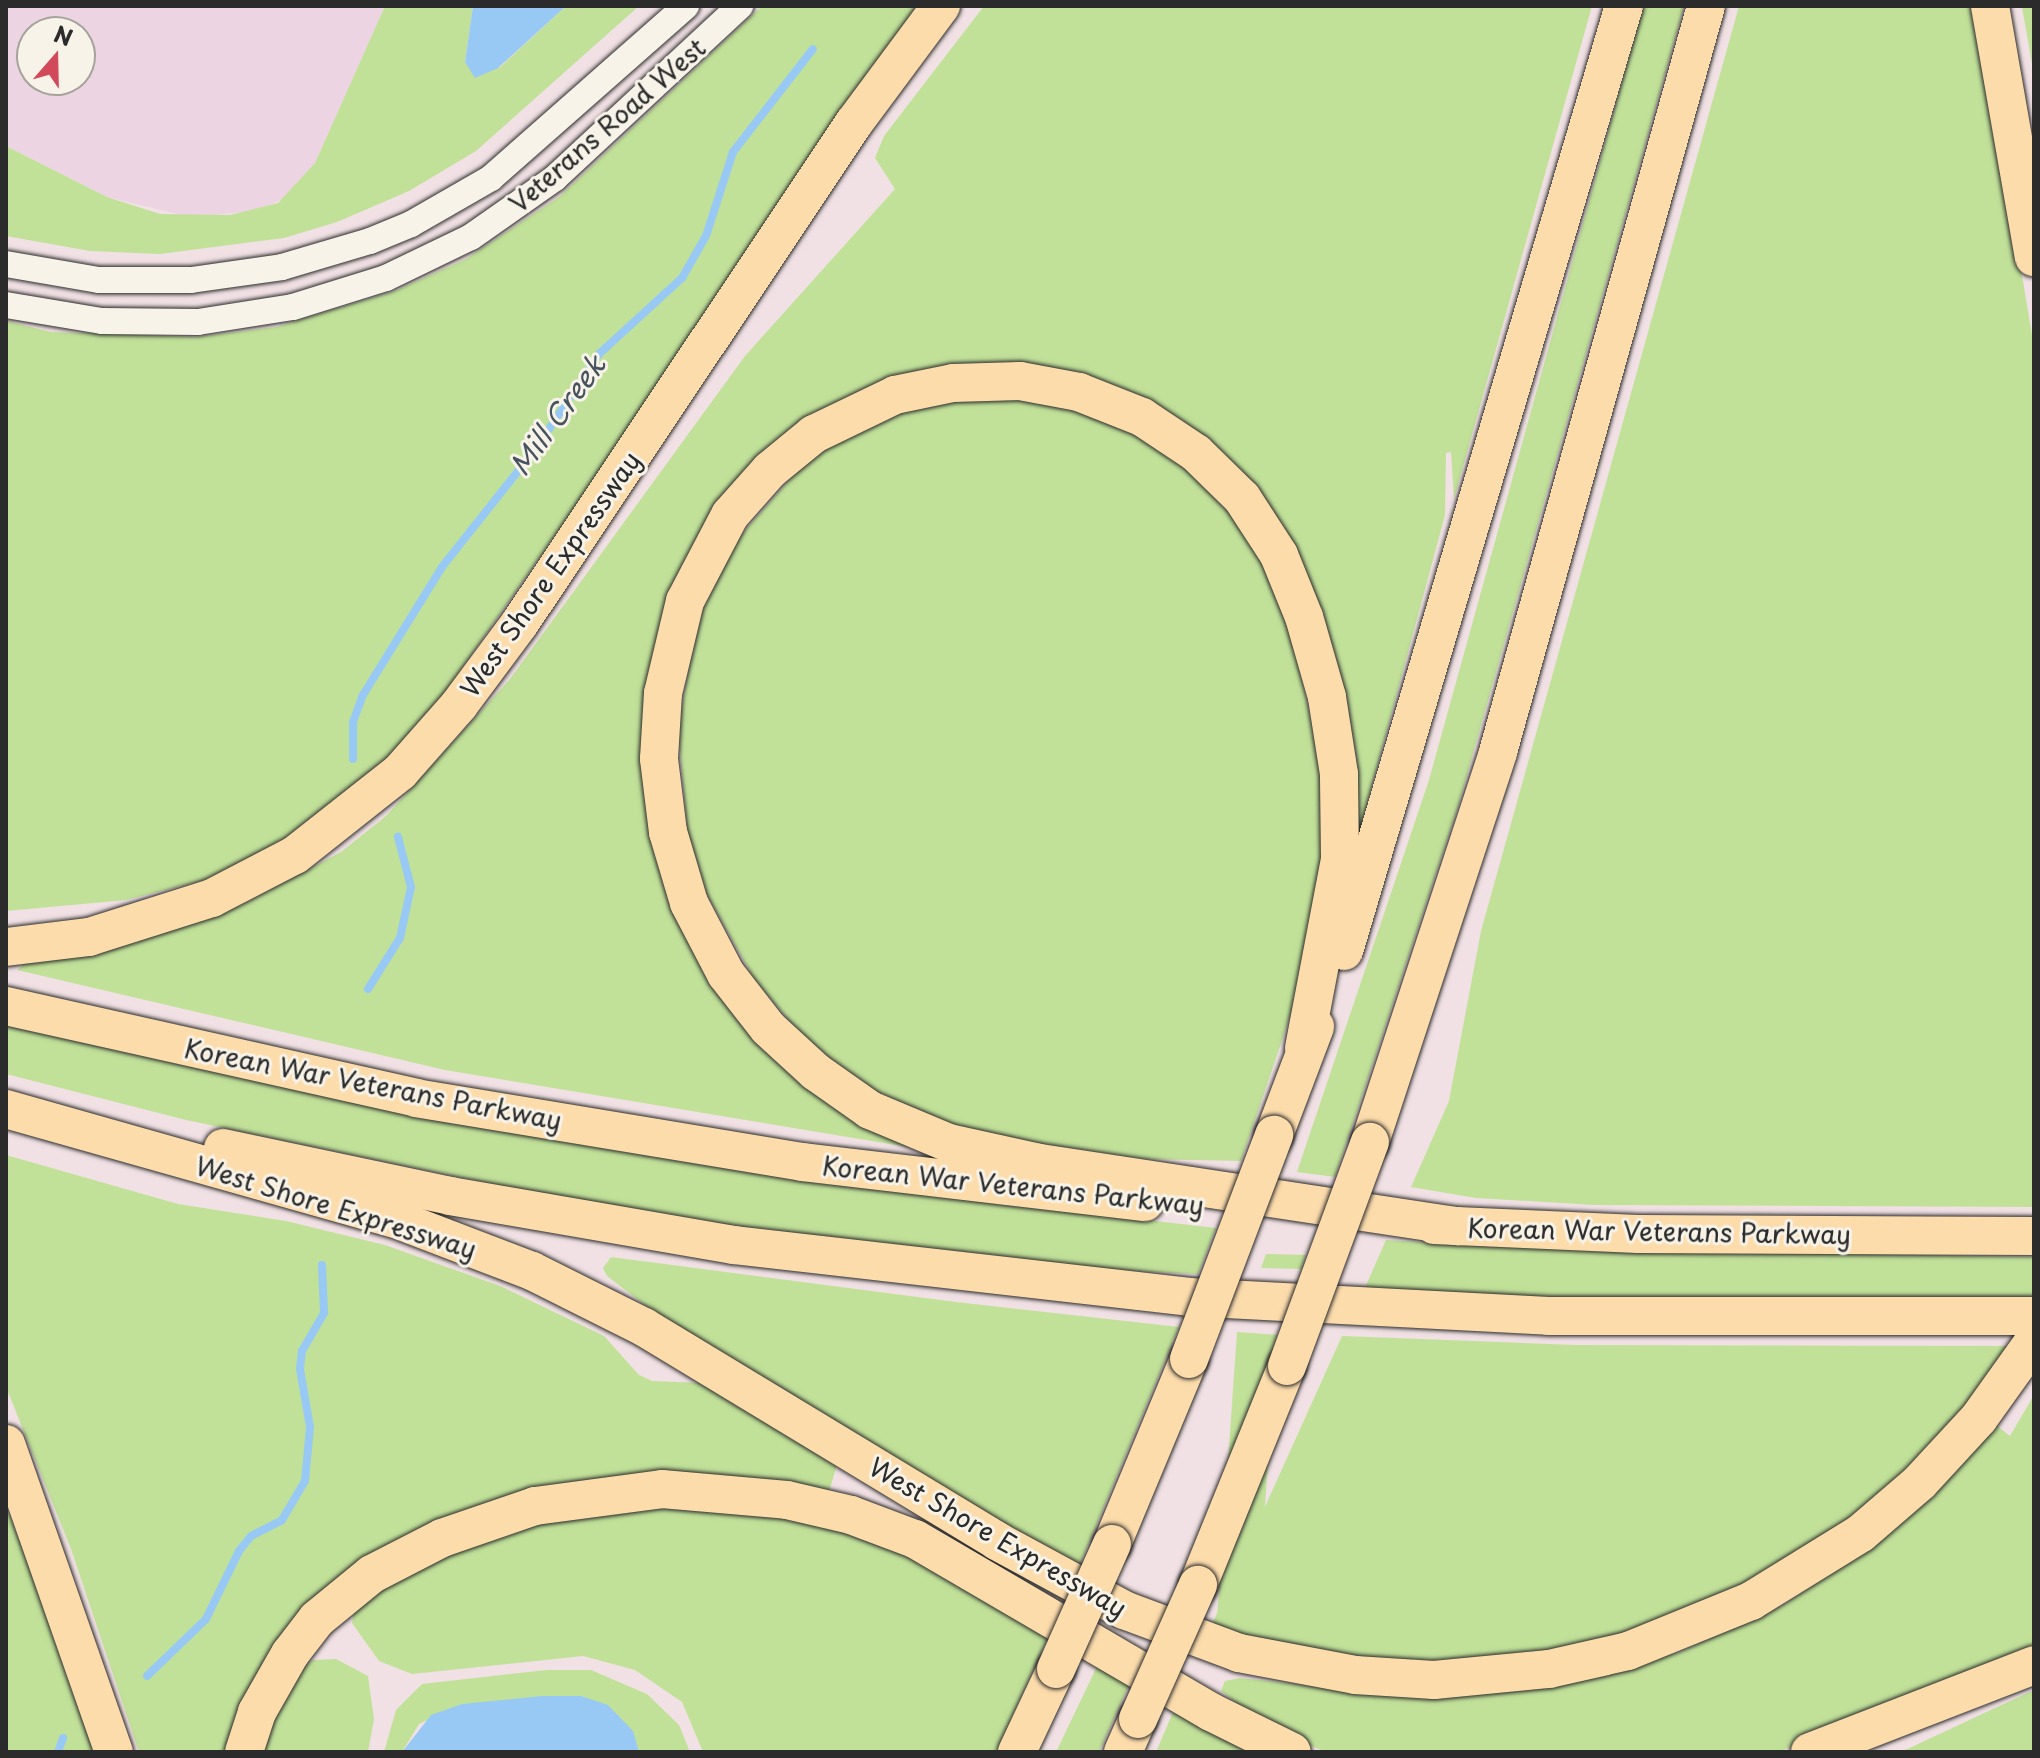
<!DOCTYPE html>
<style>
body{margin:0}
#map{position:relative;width:2040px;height:1758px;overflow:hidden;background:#f1e1e4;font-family:"Playpen Sans",sans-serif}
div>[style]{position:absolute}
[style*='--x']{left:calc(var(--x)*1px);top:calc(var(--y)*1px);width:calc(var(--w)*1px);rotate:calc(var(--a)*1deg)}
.built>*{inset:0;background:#edd4e2}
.green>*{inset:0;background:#c1e199;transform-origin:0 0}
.water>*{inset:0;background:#98c9f4}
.stream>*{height:8px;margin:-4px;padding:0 4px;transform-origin:4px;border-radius:4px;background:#98c9f4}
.roads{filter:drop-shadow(0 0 2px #2b2b2b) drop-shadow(0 0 2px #2b2b2b)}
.minor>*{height:26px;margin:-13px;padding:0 13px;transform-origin:13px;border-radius:13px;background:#f7f3e8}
.highway>*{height:38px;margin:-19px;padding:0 19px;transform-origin:19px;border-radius:19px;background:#fddcac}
.bridges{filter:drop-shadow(0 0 2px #2b2b2b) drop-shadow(0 0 2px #2b2b2b)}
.highway-bridge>*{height:38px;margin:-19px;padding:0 19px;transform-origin:19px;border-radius:19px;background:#fddcac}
span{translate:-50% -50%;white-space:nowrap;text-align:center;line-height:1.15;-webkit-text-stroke:6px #f7f3e8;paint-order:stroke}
.street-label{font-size:26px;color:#2b2b2b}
.water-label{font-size:28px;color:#46525d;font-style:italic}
.frame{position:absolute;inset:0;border:8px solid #2b2b2b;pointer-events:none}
.north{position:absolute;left:16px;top:16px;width:80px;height:80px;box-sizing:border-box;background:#f7f3e8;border:2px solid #a5a39c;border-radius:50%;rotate:20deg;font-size:22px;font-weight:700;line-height:32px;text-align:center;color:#2b2b2b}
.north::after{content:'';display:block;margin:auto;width:28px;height:36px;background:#d1495b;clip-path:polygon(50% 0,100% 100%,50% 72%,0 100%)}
</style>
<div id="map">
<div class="built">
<div style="clip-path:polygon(evenodd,6px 6px,385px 6px,315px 163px,291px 195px,257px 211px,190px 217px,107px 197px,6px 146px,6px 6px,32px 32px,80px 32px,80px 80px,32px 80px,32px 32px)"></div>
</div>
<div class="green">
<div style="clip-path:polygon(385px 6px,473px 6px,465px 62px,499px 68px,566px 6px,639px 6px,476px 151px,409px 191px,337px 222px,284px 238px,160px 254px,90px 251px,6px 236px,6px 146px,107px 197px,160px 214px,230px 215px,278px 203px,315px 163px)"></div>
<div style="clip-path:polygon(762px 6px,925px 6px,430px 714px,391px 758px,282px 843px,209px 879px,126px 900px,6px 911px,6px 321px,51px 332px,196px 337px,276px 327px,395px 291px,466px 259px,559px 197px)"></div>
<div style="clip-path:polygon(984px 6px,1592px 6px,1454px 499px,1451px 452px,1446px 453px,1445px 515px,1359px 834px,1307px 590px,1130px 397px,846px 403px,665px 618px,684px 922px,909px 1142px,908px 1147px,445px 1070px,17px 970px,26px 963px,180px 928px,245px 903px,341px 852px,386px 816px,510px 679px,745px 356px,895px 189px,875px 158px,884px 136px)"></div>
<div style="clip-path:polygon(1643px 6px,1684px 6px,1458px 807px,1335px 1177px,1297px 1172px,1429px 780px)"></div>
<div style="clip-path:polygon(1739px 6px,1977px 6px,2034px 347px,2034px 1207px,1594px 1205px,1476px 1198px,1411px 1187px,1449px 1101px,1481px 931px)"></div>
<div style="clip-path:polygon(2022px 6px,2034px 6px,2034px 75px,2022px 7px)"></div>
<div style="clip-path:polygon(974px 399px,1018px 399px,1062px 407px,1110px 422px,1159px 448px,1202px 482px,1238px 521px,1265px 566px,1290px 628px,1321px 763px,1325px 841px,1312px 952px,1241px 1161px,1145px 1159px,1008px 1139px,931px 1121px,886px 1098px,806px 1041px,754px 979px,705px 891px,688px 839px,678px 727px,698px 620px,734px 543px,798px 470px,828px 448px,911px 409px)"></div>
<div style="clip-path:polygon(6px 1020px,815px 1182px,1216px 1228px,1198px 1274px,1090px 1269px,768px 1232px,578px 1202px,186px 1120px,6px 1074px)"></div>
<div style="clip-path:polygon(6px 1155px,178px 1204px,286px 1221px,385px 1245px,500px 1286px,604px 1336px,639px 1375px,652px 1381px,704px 1383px,838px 1462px,830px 1488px,825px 1496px,738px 1481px,403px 1543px,230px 1752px,139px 1752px,71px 1549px,6px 1387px)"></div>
<div style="clip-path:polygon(1386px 1240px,1520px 1248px,2034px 1257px,2034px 1297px,1769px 1301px,1361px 1297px)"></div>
<div style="clip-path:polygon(1266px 1254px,1306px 1255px,1301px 1269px,1261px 1268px)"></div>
<div style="clip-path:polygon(611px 1257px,956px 1302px,1179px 1327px,1078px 1569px,671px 1325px,607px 1276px,603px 1268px)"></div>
<div style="left:1237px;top:1332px;width:40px;height:289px;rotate:4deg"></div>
<div style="clip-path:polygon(1342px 1336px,1575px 1345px,2015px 1346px,1919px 1465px,1788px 1567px,1654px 1627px,1508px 1660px,1364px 1662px,1209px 1631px)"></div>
<div style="clip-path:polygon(2034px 1395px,2034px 1646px,1779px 1752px,1326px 1752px,1270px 1729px,1221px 1691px,1225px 1681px,1240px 1678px,1412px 1697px,1522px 1691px,1678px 1653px,1785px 1604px,1879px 1542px,1954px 1473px,1996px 1425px,2010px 1436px)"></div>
<div style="clip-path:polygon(6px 1505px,87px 1718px,97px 1752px,6px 1752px)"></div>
<div style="clip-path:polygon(716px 1505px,871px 1535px,1052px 1629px,996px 1752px,703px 1752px,682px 1702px,635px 1670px,583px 1656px,412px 1674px,379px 1661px,352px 1623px,354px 1611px,369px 1596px,463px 1545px,565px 1513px)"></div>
<div style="clip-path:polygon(1101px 1658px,1132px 1678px,1099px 1752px,1056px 1752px)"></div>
<div style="clip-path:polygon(336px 1659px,368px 1676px,374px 1719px,368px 1752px,261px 1752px,296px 1673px,313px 1660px)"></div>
<div style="clip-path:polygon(546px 1670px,591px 1670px,647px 1694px,679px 1725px,690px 1752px,639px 1752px,632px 1731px,608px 1706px,581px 1696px,462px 1704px,419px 1724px,402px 1752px,384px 1752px,396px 1710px,422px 1684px)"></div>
<div style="clip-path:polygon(2034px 1690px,2034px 1752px,1901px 1752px,1980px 1715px)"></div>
<div style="clip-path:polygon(1176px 1705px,1260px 1752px,1156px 1752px)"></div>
</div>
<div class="water">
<div style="clip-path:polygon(473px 6px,566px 6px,498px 68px,475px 78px,465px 62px)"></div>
<div style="clip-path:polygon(542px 1696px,581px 1696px,608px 1705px,633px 1731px,639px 1752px,402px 1752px,431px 1715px,462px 1704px)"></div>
</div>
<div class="stream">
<div style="--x:353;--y:759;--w:37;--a:-90"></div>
<div style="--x:353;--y:722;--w:29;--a:-70"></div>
<div style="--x:363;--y:695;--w:150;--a:-58.3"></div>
<div style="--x:442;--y:567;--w:153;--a:-51.6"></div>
<div style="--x:537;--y:447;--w:112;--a:-56.3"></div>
<div style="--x:599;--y:354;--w:113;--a:-42.5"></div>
<div style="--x:682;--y:278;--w:48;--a:-60.3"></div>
<div style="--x:706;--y:236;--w:88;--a:-72.2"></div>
<div style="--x:733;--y:152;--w:130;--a:-52.2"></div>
<div style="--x:368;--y:989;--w:60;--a:-57.9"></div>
<div style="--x:400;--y:938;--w:52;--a:-77.8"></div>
<div style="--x:411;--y:887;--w:52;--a:-104.6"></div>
<div style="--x:147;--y:1676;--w:82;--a:-44"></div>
<div style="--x:206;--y:1619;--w:76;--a:-64.1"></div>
<div style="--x:239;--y:1551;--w:19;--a:-51"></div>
<div style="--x:251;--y:1536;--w:35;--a:-27"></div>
<div style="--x:282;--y:1520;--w:45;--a:-59.5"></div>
<div style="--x:305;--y:1481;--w:54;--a:-84.7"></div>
<div style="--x:310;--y:1427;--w:59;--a:-99.8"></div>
<div style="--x:300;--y:1369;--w:18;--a:-84"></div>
<div style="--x:302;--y:1351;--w:44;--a:-59.9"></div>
<div style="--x:324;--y:1313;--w:48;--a:-92.4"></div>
<div style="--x:58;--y:1752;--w:15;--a:-70"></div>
</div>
<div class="roads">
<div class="minor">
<div style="--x:6;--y:264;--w:94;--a:9.8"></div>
<div style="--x:99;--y:280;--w:92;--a:0"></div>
<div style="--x:191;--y:280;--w:92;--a:-8.1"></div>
<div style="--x:282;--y:267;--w:92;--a:-16.5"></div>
<div style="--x:370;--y:241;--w:44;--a:-22.5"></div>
<div style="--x:411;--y:224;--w:92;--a:-29.9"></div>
<div style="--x:491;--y:178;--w:260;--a:-41.4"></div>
<div style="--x:6;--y:305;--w:97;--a:9.5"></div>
<div style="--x:102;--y:321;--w:96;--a:0.6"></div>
<div style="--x:198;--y:322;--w:96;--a:-9"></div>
<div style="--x:293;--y:307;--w:97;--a:-17.3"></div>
<div style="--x:386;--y:278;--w:94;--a:-25.8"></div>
<div style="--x:471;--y:237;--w:103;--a:-35.1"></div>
<div style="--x:555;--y:178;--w:253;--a:-42.9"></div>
</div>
<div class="highway">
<div style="--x:1990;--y:6;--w:255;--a:80.1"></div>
<div style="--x:6;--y:947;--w:84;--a:-6.9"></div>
<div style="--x:89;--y:937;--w:129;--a:-17.6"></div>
<div style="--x:212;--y:898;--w:93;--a:-27.4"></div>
<div style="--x:295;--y:855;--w:134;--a:-38.3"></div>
<div style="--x:400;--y:772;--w:89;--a:-48.6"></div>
<div style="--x:459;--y:705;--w:102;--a:-53.4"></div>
<div style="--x:520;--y:623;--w:601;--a:-56.26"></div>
<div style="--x:854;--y:123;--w:146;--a:-53.4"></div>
<div style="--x:1344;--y:951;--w:986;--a:-73.5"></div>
<div style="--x:6;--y:1006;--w:420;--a:12.6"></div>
<div style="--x:416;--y:1098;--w:392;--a:9.4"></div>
<div style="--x:803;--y:1162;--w:344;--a:6.7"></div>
<div style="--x:1304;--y:1048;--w:191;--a:-79.2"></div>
<div style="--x:1340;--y:860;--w:86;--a:-90.7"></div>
<div style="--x:1339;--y:774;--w:78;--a:-98.9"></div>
<div style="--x:1327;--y:697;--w:83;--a:-106"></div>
<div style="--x:1304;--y:617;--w:67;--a:-112"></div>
<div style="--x:1279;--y:555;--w:68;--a:-123"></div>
<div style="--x:1242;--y:498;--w:64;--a:-135.6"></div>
<div style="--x:1196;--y:453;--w:65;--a:-146.3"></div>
<div style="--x:1142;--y:417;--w:68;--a:-158.4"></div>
<div style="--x:1079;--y:392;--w:60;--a:-169.4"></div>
<div style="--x:1020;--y:381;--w:67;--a:178.3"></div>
<div style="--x:953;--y:383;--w:59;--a:168.3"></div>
<div style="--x:895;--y:395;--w:90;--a:154.3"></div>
<div style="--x:814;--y:434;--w:57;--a:140.7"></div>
<div style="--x:770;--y:470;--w:60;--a:131.6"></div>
<div style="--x:730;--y:515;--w:97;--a:117.6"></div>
<div style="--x:685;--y:601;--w:95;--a:103.4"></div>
<div style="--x:663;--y:693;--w:66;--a:93.5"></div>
<div style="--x:659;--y:759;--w:74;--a:83"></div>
<div style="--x:668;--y:832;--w:74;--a:73.5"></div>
<div style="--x:689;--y:903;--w:80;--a:62.5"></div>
<div style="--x:726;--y:974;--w:68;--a:52.1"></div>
<div style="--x:768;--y:1028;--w:65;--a:42.5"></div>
<div style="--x:816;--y:1072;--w:66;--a:35.1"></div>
<div style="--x:870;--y:1110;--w:86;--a:22.7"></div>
<div style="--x:949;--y:1143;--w:92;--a:12.5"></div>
<div style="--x:1039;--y:1163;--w:424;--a:8.6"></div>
<div style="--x:6;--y:1109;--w:411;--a:15.8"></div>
<div style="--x:401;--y:1221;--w:140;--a:20.9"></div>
<div style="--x:532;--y:1271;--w:125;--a:26.6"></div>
<div style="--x:644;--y:1327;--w:413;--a:31.2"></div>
<div style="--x:997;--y:1541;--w:145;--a:28.5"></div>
<div style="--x:1124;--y:1610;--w:123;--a:20.5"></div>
<div style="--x:1239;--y:1653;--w:118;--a:10.7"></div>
<div style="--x:1355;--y:1675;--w:79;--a:3.6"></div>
<div style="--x:1434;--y:1680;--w:116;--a:-5.5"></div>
<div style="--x:1549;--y:1669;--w:81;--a:-12.8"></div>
<div style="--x:1628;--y:1651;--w:133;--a:-22.1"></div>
<div style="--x:1751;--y:1601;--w:129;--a:-31.7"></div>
<div style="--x:1861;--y:1533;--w:78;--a:-40.8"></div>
<div style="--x:1920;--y:1482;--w:87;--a:-47.3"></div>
<div style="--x:1979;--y:1418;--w:95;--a:-54.5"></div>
<div style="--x:1274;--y:1135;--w:116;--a:-69.2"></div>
<div style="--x:1370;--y:1142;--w:410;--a:-71.8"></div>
<div style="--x:1498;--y:752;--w:774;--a:-74.42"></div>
<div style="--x:223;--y:1148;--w:232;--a:11.9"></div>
<div style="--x:450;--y:1196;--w:288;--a:9.8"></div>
<div style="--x:734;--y:1245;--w:457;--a:6.5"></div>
<div style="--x:1188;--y:1297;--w:361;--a:3"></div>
<div style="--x:1548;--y:1316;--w:486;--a:0"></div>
<div style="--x:1434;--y:1225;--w:204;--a:2.5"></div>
<div style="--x:1638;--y:1234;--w:396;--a:0.3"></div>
<div style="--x:6;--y:1444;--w:326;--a:70.7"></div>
<div style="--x:1112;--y:1544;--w:200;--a:-67.4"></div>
<div style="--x:1198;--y:1585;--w:236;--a:-67.9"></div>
<div style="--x:244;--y:1752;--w:42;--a:-72"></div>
<div style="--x:257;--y:1712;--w:67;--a:-60.4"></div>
<div style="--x:290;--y:1654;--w:44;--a:-52.4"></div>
<div style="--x:317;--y:1619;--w:71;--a:-39.3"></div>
<div style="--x:372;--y:1574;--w:79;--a:-27.2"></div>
<div style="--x:442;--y:1538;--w:98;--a:-19"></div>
<div style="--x:535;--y:1506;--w:128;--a:-7.6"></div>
<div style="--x:662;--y:1489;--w:125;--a:5"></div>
<div style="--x:787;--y:1500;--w:66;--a:13.2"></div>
<div style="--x:851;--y:1515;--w:68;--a:20.6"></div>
<div style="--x:915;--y:1539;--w:343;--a:30.3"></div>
<div style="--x:1211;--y:1712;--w:90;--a:26.3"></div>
<div style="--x:1017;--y:1752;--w:92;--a:-64.8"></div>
<div style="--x:1123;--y:1752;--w:36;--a:-66"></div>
<div style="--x:1810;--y:1752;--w:240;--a:-21.2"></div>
</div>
</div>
<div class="bridges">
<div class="highway-bridge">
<div style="--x:1189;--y:1359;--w:240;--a:-69.2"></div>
<div style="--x:1287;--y:1366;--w:239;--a:-69.7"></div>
<div style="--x:1056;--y:1669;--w:137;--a:-65.9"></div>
<div style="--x:1138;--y:1719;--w:147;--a:-65.9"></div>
</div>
</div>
<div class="street-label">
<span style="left:607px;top:125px;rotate:-41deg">Veterans Road West</span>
<span style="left:550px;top:574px;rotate:-55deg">West Shore Expressway</span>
<span style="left:373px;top:1084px;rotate:11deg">Korean War Veterans Parkway</span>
<span style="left:1013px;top:1185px;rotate:6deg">Korean War Veterans Parkway</span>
<span style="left:336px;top:1207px;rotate:17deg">West Shore Expressway</span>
<span style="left:1659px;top:1231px;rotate:1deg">Korean War Veterans Parkway</span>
<span style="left:998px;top:1537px;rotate:30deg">West Shore Expressway</span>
</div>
<div class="water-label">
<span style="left:557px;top:415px;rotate:-54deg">Mill Creek</span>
</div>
<div class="frame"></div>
<div class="north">N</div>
</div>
